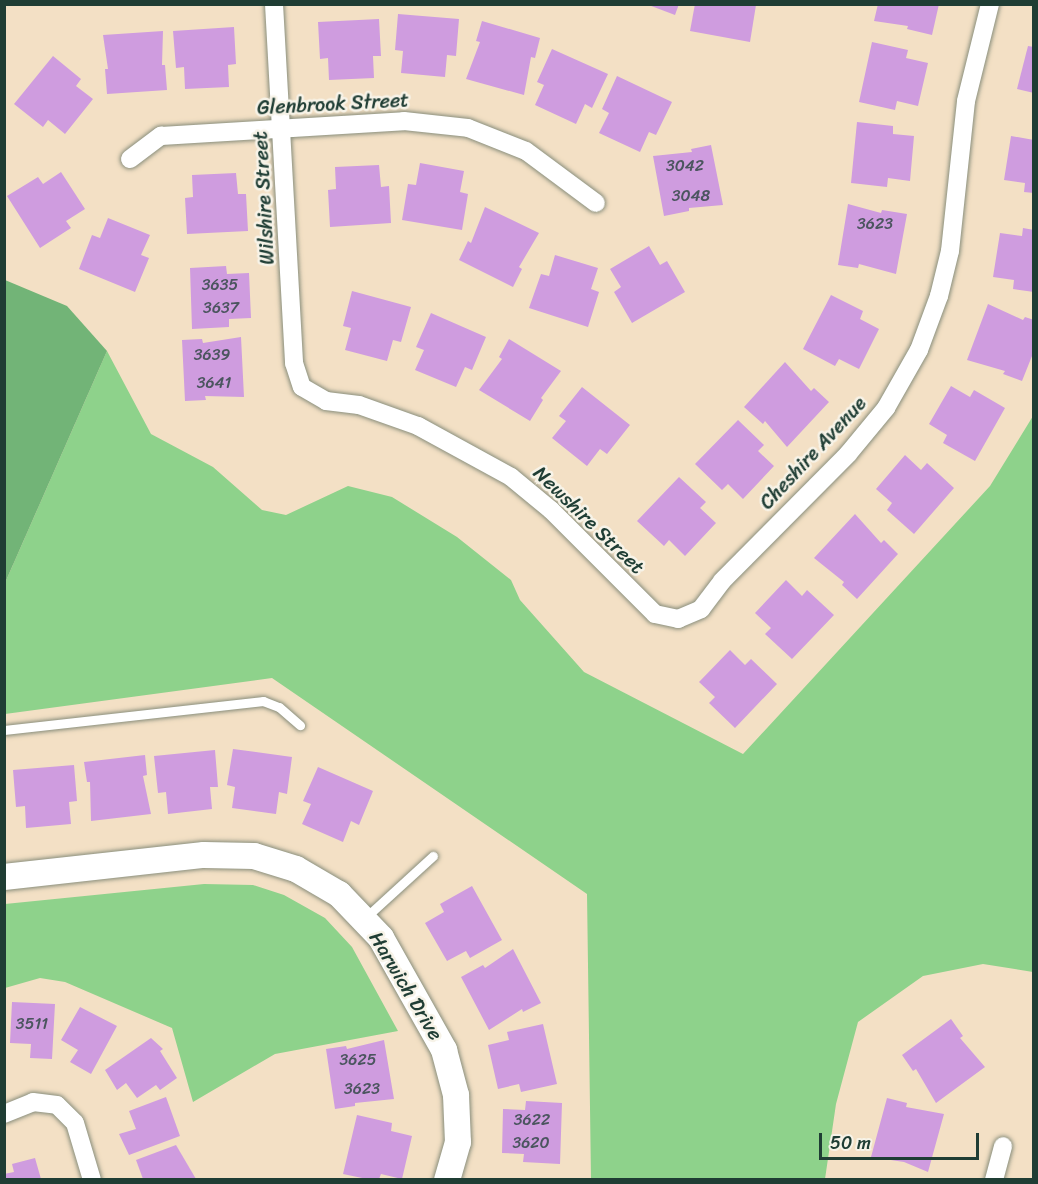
<!DOCTYPE html>
<style>
body{margin:0}
#map{position:relative;width:1038px;height:1184px;overflow:hidden;background:#f3e0c5;font-family:Sriracha,sans-serif}
div>[style]{position:absolute}
[style*='--x']{left:calc(var(--x)*1px);top:calc(var(--y)*1px);width:calc(var(--w)*1px);rotate:calc(var(--a)*1deg)}
.green>*{inset:0;background:#8ed28b}
.forest>*{inset:0;background:#72b477}
.building>*{inset:0;background:#cf9cdf}
.roads{filter:drop-shadow(0 0 2px #898e7c) drop-shadow(0 0 2px #898e7c)}
.lane>*{height:9px;margin:-4.5px;padding:0 4.5px;transform-origin:4.5px;border-radius:4.5px;background:#fff}
.street>*{height:18px;margin:-9px;padding:0 9px;transform-origin:9px;border-radius:9px;background:#fff}
.secondary>*{height:26px;margin:-13px;padding:0 13px;transform-origin:13px;border-radius:13px;background:#fff}
span{translate:-50% -50%;white-space:nowrap;text-align:center;line-height:1.15;-webkit-text-stroke:5px #f7f3e8;paint-order:stroke}
.number-label{font-size:16px;color:#4b555f}
.number-label span{-webkit-text-stroke-width:0}
.street-label{font-size:20px;color:#1f3d34}
.frame{position:absolute;inset:0;border:6px solid #1f3d34;pointer-events:none}
.scale{position:absolute;left:819px;top:1133px;width:160px;height:27px;box-sizing:border-box;border:3px solid #1f3d34;border-top:0;padding-left:8px;font-size:18px;line-height:21px;white-space:nowrap;color:#1f3d34;-webkit-text-stroke:4px #f7f3e8;paint-order:stroke}
</style>
<div id="map">
<div class="green">
<div style="clip-path:polygon(107px 351px,151px 434px,213px 467px,262px 510px,286px 515px,348px 486px,392px 497px,457px 537px,511px 580px,520px 600px,584px 672px,743px 754px,990px 486px,1033px 416px,1033px 972px,983px 964px,923px 976px,858px 1022px,836px 1104px,825px 1179px,591px 1179px,587px 894px,272px 678px,5px 714px,5px 583px)"></div>
<div style="clip-path:polygon(204px 884px,253px 885px,284px 895px,325px 918px,352px 947px,398px 1031px,275px 1054px,193px 1102px,172px 1028px,65px 982px,40px 978px,5px 988px,5px 904px)"></div>
</div>
<div class="forest">
<div style="clip-path:polygon(5px 280px,67px 306px,107px 351px,5px 583px)"></div>
</div>
<div class="building">
<div style="clip-path:polygon(646px 4px,679px 4px,675px 15px)"></div>
<div style="clip-path:polygon(695px 4px,756px 5px,750px 42px,690px 31px)"></div>
<div style="clip-path:polygon(878px 4px,939px 4px,932px 35px,907px 29px,908px 26px,874px 21px)"></div>
<div style="clip-path:polygon(398px 14px,459px 19px,456px 56px,447px 55px,445px 77px,401px 73px,403px 51px,395px 50px)"></div>
<div style="clip-path:polygon(379px 19px,381px 56px,373px 56px,374px 78px,329px 80px,328px 58px,320px 59px,318px 22px)"></div>
<div style="clip-path:polygon(482px 21px,540px 38px,535px 58px,531px 57px,524px 95px,466px 79px,480px 42px,476px 41px)"></div>
<div style="clip-path:polygon(234px 27px,236px 64px,228px 65px,229px 87px,185px 89px,184px 67px,176px 68px,173px 31px)"></div>
<div style="clip-path:polygon(163px 31px,162px 65px,165px 65px,167px 90px,107px 94px,105px 69px,108px 69px,103px 35px)"></div>
<div style="clip-path:polygon(872px 42px,908px 50px,906px 58px,928px 63px,918px 106px,897px 101px,895px 110px,859px 102px)"></div>
<div style="clip-path:polygon(1028px 46px,1034px 47px,1034px 93px,1017px 89px)"></div>
<div style="clip-path:polygon(552px 49px,608px 74px,592px 108px,585px 104px,576px 124px,535px 105px,544px 85px,537px 82px)"></div>
<div style="clip-path:polygon(53px 56px,81px 79px,76px 86px,93px 99px,65px 134px,48px 120px,43px 127px,14px 104px)"></div>
<div style="clip-path:polygon(617px 76px,672px 102px,656px 135px,649px 132px,640px 152px,599px 133px,609px 113px,602px 109px)"></div>
<div style="clip-path:polygon(857px 122px,893px 126px,893px 134px,914px 136px,910px 181px,888px 178px,887px 187px,851px 183px)"></div>
<div style="clip-path:polygon(1011px 136px,1034px 140px,1034px 193px,1024px 192px,1025px 183px,1004px 180px)"></div>
<div style="clip-path:polygon(711px 145px,723px 205px,689px 208px,689px 211px,664px 216px,653px 156px,692px 152px,691px 149px)"></div>
<div style="clip-path:polygon(420px 163px,464px 171px,460px 192px,468px 194px,462px 230px,402px 220px,408px 184px,416px 185px)"></div>
<div style="clip-path:polygon(379px 165px,381px 187px,389px 186px,391px 223px,330px 227px,328px 190px,336px 189px,335px 167px)"></div>
<div style="clip-path:polygon(61px 172px,85px 209px,66px 221px,71px 228px,40px 248px,7px 196px,38px 177px,43px 184px)"></div>
<div style="clip-path:polygon(236px 173px,238px 194px,246px 194px,248px 231px,187px 234px,185px 198px,193px 197px,192px 175px)"></div>
<div style="clip-path:polygon(848px 204px,881px 213px,882px 210px,907px 214px,896px 274px,859px 264px,858px 268px,838px 265px)"></div>
<div style="clip-path:polygon(485px 207px,539px 233px,519px 267px,522px 269px,513px 287px,459px 260px,468px 241px,471px 243px)"></div>
<div style="clip-path:polygon(108px 218px,150px 235px,141px 255px,149px 258px,135px 292px,79px 269px,92px 235px,100px 238px)"></div>
<div style="clip-path:polygon(1023px 228px,1034px 230px,1034px 292px,1013px 289px,1014px 280px,993px 277px,1000px 233px,1022px 236px)"></div>
<div style="clip-path:polygon(649px 246px,660px 265px,667px 261px,685px 292px,632px 323px,614px 292px,621px 287px,610px 269px)"></div>
<div style="clip-path:polygon(555px 255px,598px 268px,591px 289px,599px 292px,588px 327px,529px 308px,541px 274px,549px 276px)"></div>
<div style="clip-path:polygon(226px 266px,227px 274px,249px 273px,251px 318px,229px 319px,229px 327px,192px 329px,190px 268px)"></div>
<div style="clip-path:polygon(352px 291px,411px 307px,401px 342px,393px 340px,387px 361px,345px 350px,351px 328px,343px 326px)"></div>
<div style="clip-path:polygon(831px 295px,863px 311px,860px 319px,879px 329px,859px 369px,839px 359px,835px 366px,803px 349px)"></div>
<div style="clip-path:polygon(988px 304px,1023px 320px,1025px 317px,1034px 320px,1034px 351px,1022px 381px,1003px 374px,1005px 371px,967px 360px)"></div>
<div style="clip-path:polygon(431px 313px,486px 337px,472px 370px,465px 367px,456px 387px,415px 370px,424px 350px,416px 347px)"></div>
<div style="clip-path:polygon(241px 337px,244px 397px,205px 396px,206px 400px,185px 401px,182px 340px,202px 339px,203px 343px)"></div>
<div style="clip-path:polygon(509px 339px,561px 371px,541px 398px,543px 400px,530px 421px,479px 390px,502px 359px,499px 357px)"></div>
<div style="clip-path:polygon(785px 362px,811px 391px,814px 388px,829px 402px,787px 447px,765px 421px,763px 424px,744px 407px)"></div>
<div style="clip-path:polygon(951px 386px,970px 397px,974px 390px,1005px 408px,975px 461px,943px 443px,947px 435px,929px 424px)"></div>
<div style="clip-path:polygon(582px 387px,630px 425px,607px 454px,600px 449px,587px 466px,552px 438px,566px 421px,559px 416px)"></div>
<div style="clip-path:polygon(738px 420px,764px 445px,758px 451px,774px 466px,743px 499px,728px 484px,722px 490px,695px 464px)"></div>
<div style="clip-path:polygon(905px 455px,921px 470px,927px 463px,954px 488px,914px 534px,887px 510px,892px 503px,876px 489px)"></div>
<div style="clip-path:polygon(679px 477px,706px 502px,700px 508px,716px 523px,685px 556px,669px 540px,664px 546px,637px 521px)"></div>
<div style="clip-path:polygon(855px 514px,881px 543px,884px 540px,898px 554px,857px 599px,842px 585px,844px 582px,814px 558px)"></div>
<div style="clip-path:polygon(786px 580px,802px 596px,807px 590px,834px 615px,792px 659px,765px 634px,771px 628px,755px 613px)"></div>
<div style="clip-path:polygon(730px 650px,745px 665px,751px 659px,777px 684px,735px 728px,709px 703px,715px 697px,699px 682px)"></div>
<div style="clip-path:polygon(233px 749px,292px 757px,287px 794px,279px 792px,276px 814px,232px 808px,235px 787px,227px 785px)"></div>
<div style="clip-path:polygon(215px 750px,218px 787px,210px 787px,212px 809px,168px 814px,166px 792px,158px 793px,154px 756px)"></div>
<div style="clip-path:polygon(145px 755px,147px 775px,143px 776px,151px 814px,91px 821px,90px 782px,87px 782px,84px 762px)"></div>
<div style="clip-path:polygon(74px 765px,77px 801px,69px 802px,71px 824px,26px 828px,25px 806px,16px 807px,13px 770px)"></div>
<div style="clip-path:polygon(318px 767px,373px 791px,359px 825px,351px 821px,343px 842px,302px 824px,311px 804px,303px 801px)"></div>
<div style="clip-path:polygon(472px 886px,502px 940px,470px 958px,466px 951px,447px 961px,425px 923px,444px 912px,440px 904px)"></div>
<div style="clip-path:polygon(513px 949px,541px 1003px,523px 1012px,522px 1009px,489px 1030px,461px 977px,483px 965px,485px 968px)"></div>
<div style="clip-path:polygon(12px 1002px,55px 1004px,52px 1059px,30px 1058px,31px 1044px,10px 1043px)"></div>
<div style="clip-path:polygon(80px 1007px,117px 1026px,91px 1074px,70px 1062px,78px 1050px,61px 1040px)"></div>
<div style="clip-path:polygon(951px 1019px,963px 1036px,960px 1038px,985px 1067px,936px 1103px,916px 1069px,913px 1071px,902px 1055px)"></div>
<div style="clip-path:polygon(543px 1024px,557px 1084px,521px 1092px,519px 1084px,498px 1089px,488px 1045px,509px 1040px,507px 1032px)"></div>
<div style="clip-path:polygon(151px 1038px,163px 1049px,160px 1051px,177px 1078px,160px 1090px,156px 1085px,137px 1098px,126px 1083px,117px 1090px,105px 1070px)"></div>
<div style="clip-path:polygon(384px 1040px,394px 1099px,355px 1103px,355px 1106px,335px 1109px,326px 1049px,346px 1046px,347px 1049px)"></div>
<div style="clip-path:polygon(166px 1097px,180px 1136px,129px 1155px,119px 1134px,136px 1129px,129px 1111px)"></div>
<div style="clip-path:polygon(887px 1098px,907px 1103px,906px 1107px,944px 1114px,928px 1172px,904px 1162px,871px 1157px)"></div>
<div style="clip-path:polygon(526px 1101px,562px 1103px,560px 1164px,523px 1162px,524px 1154px,502px 1153px,503px 1109px,525px 1110px)"></div>
<div style="clip-path:polygon(357px 1115px,392px 1123px,391px 1131px,412px 1136px,402px 1179px,381px 1174px,379px 1179px,367px 1179px,343px 1174px)"></div>
<div style="clip-path:polygon(176px 1145px,196px 1179px,143px 1179px,136px 1160px)"></div>
<div style="clip-path:polygon(35px 1158px,41px 1179px,4px 1179px,4px 1174px,14px 1172px,12px 1164px)"></div>
</div>
<div class="roads">
<div class="lane">
<div style="--x:4;--y:730;--w:261;--a:-6.4"></div>
<div style="--x:263;--y:701;--w:17;--a:21"></div>
<div style="--x:279;--y:707;--w:28;--a:41"></div>
<div style="--x:365;--y:918;--w:92;--a:-42.4"></div>
</div>
<div class="street">
<div style="--x:274;--y:4;--w:360;--a:86.8"></div>
<div style="--x:294;--y:363;--w:25;--a:72"></div>
<div style="--x:302;--y:387;--w:28;--a:30"></div>
<div style="--x:326;--y:401;--w:33;--a:7"></div>
<div style="--x:359;--y:405;--w:63;--a:19.6"></div>
<div style="--x:418;--y:426;--w:106;--a:28.7"></div>
<div style="--x:511;--y:477;--w:52;--a:39.5"></div>
<div style="--x:551;--y:510;--w:147;--a:45"></div>
<div style="--x:655;--y:614;--w:24;--a:12"></div>
<div style="--x:678;--y:619;--w:25;--a:-23"></div>
<div style="--x:701;--y:609;--w:35;--a:-53"></div>
<div style="--x:722;--y:581;--w:179;--a:-45.2"></div>
<div style="--x:848;--y:454;--w:60;--a:-50.4"></div>
<div style="--x:886;--y:408;--w:67;--a:-60.4"></div>
<div style="--x:919;--y:350;--w:58;--a:-69.7"></div>
<div style="--x:939;--y:296;--w:46;--a:-76.3"></div>
<div style="--x:950;--y:251;--w:151;--a:-83.9"></div>
<div style="--x:966;--y:101;--w:100;--a:-76.1"></div>
<div style="--x:130;--y:159;--w:39;--a:-37"></div>
<div style="--x:161;--y:136;--w:243;--a:-3.5"></div>
<div style="--x:404;--y:121;--w:64;--a:6.2"></div>
<div style="--x:468;--y:128;--w:62;--a:21.6"></div>
<div style="--x:526;--y:151;--w:87;--a:36.6"></div>
<div style="--x:4;--y:1114;--w:31;--a:-22"></div>
<div style="--x:33;--y:1102;--w:24;--a:7"></div>
<div style="--x:57;--y:1105;--w:25;--a:45"></div>
<div style="--x:75;--y:1123;--w:59;--a:73.4"></div>
<div style="--x:994;--y:1180;--w:35;--a:-75"></div>
</div>
<div class="secondary">
<div style="--x:4;--y:877;--w:201;--a:-6.3"></div>
<div style="--x:204;--y:855;--w:50;--a:1.1"></div>
<div style="--x:254;--y:856;--w:44;--a:17.2"></div>
<div style="--x:296;--y:869;--w:50;--a:30.2"></div>
<div style="--x:339;--y:894;--w:61;--a:46.3"></div>
<div style="--x:381;--y:938;--w:129;--a:60.6"></div>
<div style="--x:444;--y:1050;--w:47;--a:75.1"></div>
<div style="--x:456;--y:1095;--w:47;--a:87.6"></div>
<div style="--x:458;--y:1142;--w:40;--a:106"></div>
</div>
</div>
<div class="number-label">
<span style="left:685px;top:166px">3042</span>
<span style="left:691px;top:196px">3048</span>
<span style="left:875px;top:224px">3623</span>
<span style="left:220px;top:285px">3635</span>
<span style="left:221px;top:308px">3637</span>
<span style="left:212px;top:355px">3639</span>
<span style="left:214px;top:383px">3641</span>
<span style="left:32px;top:1024px">3511</span>
<span style="left:358px;top:1060px">3625</span>
<span style="left:362px;top:1089px">3623</span>
<span style="left:532px;top:1120px">3622</span>
<span style="left:531px;top:1143px">3620</span>
</div>
<div class="street-label">
<span style="left:333px;top:104px;rotate:-3deg">Glenbrook Street</span>
<span style="left:264px;top:198px;rotate:-93deg">Wilshire Street</span>
<span style="left:813px;top:453px;rotate:-47deg">Cheshire Avenue</span>
<span style="left:589px;top:520px;rotate:44deg">Newshire Street</span>
<span style="left:406px;top:986px;rotate:59deg">Harwich Drive</span>
</div>
<div class="frame"></div>
<div class="scale">50 m</div>
</div>
